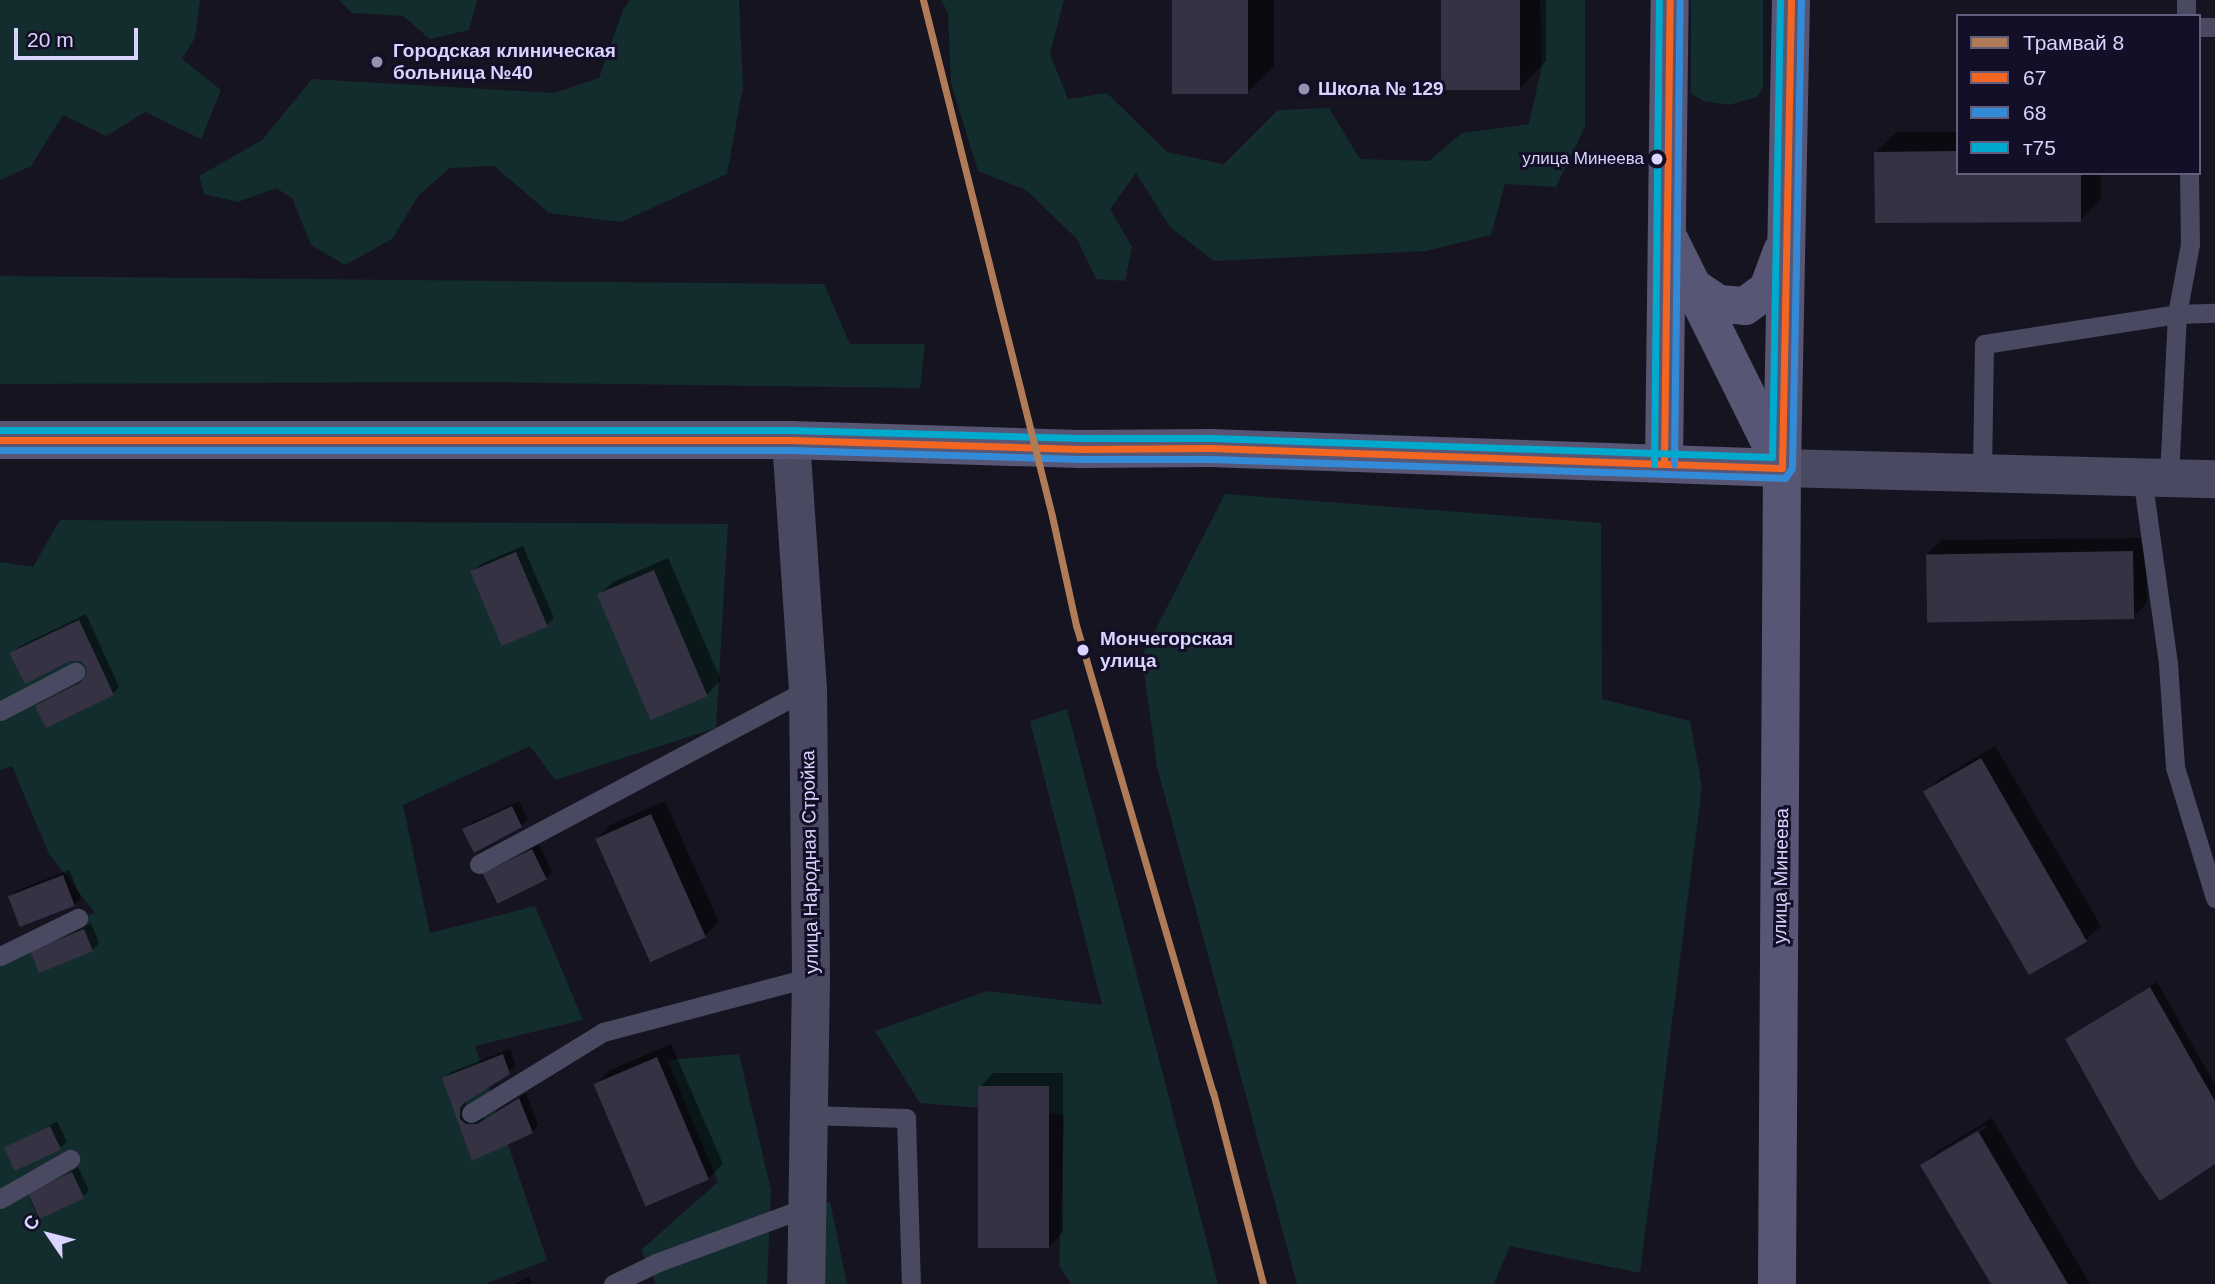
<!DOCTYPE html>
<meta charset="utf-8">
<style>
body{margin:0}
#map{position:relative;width:2215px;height:1284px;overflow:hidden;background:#161421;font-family:Arial,sans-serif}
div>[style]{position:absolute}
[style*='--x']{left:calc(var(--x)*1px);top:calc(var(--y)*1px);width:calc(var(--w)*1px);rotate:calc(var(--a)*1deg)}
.green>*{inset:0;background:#132c2d}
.shadow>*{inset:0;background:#0007}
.building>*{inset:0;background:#343243;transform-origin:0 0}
.service>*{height:19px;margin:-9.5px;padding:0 9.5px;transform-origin:9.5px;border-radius:9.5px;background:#4a4962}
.minor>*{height:38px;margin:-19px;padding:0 19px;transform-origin:19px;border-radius:19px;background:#4a4962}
.secondary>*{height:38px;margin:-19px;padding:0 19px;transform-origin:19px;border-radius:19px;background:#575674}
.bus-1>*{height:7px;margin:-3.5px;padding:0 3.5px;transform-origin:3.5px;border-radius:3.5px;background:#f26522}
.bus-2>*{height:7px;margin:-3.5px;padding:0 3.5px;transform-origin:3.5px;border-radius:3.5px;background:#338bd7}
.bus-3>*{height:7px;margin:-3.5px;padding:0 3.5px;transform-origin:3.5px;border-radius:3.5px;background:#00a9ce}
.tram-1>*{height:7px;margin:-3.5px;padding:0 3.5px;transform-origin:3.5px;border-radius:3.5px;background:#b07c57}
.dots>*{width:19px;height:19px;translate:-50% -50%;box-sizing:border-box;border:4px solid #130f26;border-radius:50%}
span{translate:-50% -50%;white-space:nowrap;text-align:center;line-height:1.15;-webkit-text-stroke:6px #130f26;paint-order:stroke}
.bus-label{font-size:17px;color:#d9d4ff}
.right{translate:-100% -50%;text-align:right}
.poi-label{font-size:19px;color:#d9d4ff;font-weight:700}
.left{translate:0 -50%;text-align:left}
.stop-label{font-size:19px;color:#d9d4ff;font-weight:700}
.street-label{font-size:19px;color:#d9d4ff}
.legend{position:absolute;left:1956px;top:14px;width:245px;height:161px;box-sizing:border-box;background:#130f26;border:2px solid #625e7d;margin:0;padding:9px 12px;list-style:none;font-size:21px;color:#d9d4ff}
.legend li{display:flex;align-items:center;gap:14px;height:35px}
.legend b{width:35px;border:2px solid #625e7d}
.north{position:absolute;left:14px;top:1200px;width:70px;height:70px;-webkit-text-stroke:5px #130f26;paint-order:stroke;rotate:305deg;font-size:19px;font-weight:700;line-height:28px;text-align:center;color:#d9d4ff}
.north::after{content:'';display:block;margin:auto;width:24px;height:32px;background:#d9d4ff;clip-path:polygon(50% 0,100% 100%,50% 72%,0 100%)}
.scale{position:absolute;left:14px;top:28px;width:124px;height:32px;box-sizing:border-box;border:4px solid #d9d4ff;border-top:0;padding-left:9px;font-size:21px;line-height:24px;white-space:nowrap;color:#d9d4ff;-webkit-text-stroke:5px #130f26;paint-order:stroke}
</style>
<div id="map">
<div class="green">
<div style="clip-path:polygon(0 0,200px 0,195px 38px,182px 59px,221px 90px,201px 139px,145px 112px,106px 136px,63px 115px,31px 166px,0 180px)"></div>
<div style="clip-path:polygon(339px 0,477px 0,469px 30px,430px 39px,403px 16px,352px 13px)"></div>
<div style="clip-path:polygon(630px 0,739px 0,743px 87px,727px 174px,621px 222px,549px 213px,494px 166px,450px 168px,419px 195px,392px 239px,345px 265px,311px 245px,292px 198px,276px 188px,238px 202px,204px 194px,199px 176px,262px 140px,312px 79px,554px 93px,599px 78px,623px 10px)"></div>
<div style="clip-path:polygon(941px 0,1064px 0,1050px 54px,1068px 99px,1107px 93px,1167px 152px,1224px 164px,1278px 110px,1329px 108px,1360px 159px,1429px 161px,1462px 133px,1529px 124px,1542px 66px,1540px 0,1585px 0,1585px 127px,1556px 187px,1505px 184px,1491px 235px,1426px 251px,1214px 261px,1170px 227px,1136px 173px,1110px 209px,1132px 247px,1125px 281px,1096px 279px,1077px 239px,1026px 190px,978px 171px,951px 83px,948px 13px)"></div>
<div style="clip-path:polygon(1691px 0,1763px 0,1763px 88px,1757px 97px,1729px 105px,1703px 101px,1691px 93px)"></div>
<div style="clip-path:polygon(0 276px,824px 284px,850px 344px,925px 344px,920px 388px,473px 382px,0 384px)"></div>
<div style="clip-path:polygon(1225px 494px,1601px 523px,1602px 699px,1690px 721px,1702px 787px,1640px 1273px,1510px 1246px,1494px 1284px,1297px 1284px,1157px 767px,1142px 656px)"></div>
<div style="clip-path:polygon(60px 520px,728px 524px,716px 728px,555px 780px,530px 746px,403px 805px,430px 933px,535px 906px,583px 1020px,475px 1046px,547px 1260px,485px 1284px,0 1284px,0 946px,95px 913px,49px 854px,12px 766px,0 770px,0 562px,33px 567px)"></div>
<div style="clip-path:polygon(1067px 709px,1218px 1284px,1071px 1284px,1059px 1266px,1064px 1115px,920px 1103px,875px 1031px,987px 991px,1102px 1005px,1030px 721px)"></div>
<div style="clip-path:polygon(739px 1054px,771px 1190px,767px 1284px,656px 1284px,641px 1250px,718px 1182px,667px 1060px)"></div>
<div style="clip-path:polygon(830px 1201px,847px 1284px,815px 1284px,816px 1205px)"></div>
</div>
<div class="shadow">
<div style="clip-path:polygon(1174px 0,1274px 0,1274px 66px,1247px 92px)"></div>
<div style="clip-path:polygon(1443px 0,1546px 0,1546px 61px,1520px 88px)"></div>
<div style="clip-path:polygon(1897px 132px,1958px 132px,1958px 173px,2101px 173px,2101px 199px,2081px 220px,1876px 152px)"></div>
<div style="clip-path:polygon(2146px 538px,2147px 603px,2133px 617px,1927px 554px,1941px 540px)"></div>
<div style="clip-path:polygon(523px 546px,554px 618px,547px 625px,472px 572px,479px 565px)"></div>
<div style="clip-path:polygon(668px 558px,721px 680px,707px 694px,599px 595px,613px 582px)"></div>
<div style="clip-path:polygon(86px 614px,119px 687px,113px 694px,37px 707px,86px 678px,88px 666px,82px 660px,12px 654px,18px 647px)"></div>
<div style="clip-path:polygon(1995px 746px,2101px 926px,2087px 939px,2031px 972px,1925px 792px,1939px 779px)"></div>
<div style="clip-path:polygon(519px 801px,528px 819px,521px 826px,465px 829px,471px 823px)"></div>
<div style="clip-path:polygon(665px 801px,719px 922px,705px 936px,597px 839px,610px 825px)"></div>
<div style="clip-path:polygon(539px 844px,552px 872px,546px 878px,486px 875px)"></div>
<div style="clip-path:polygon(69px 870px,81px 898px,74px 905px,10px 898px,16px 891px)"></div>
<div style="clip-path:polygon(91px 923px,99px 943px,92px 950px,34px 954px,41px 948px)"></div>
<div style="clip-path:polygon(2157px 982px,2215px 1085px,2215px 1162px,2067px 1039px)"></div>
<div style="clip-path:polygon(671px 1044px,723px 1164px,709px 1178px,596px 1084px,610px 1070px)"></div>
<div style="clip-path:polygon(510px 1049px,516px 1066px,466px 1101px,466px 1112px,473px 1118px,486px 1118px,526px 1093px,538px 1125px,532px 1132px,473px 1159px,444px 1078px,451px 1072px)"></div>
<div style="clip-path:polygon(993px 1073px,1063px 1073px,1063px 1232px,1049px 1246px,980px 1087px)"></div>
<div style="clip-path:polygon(evenodd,1992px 1118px,2090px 1284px,1993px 1284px,1923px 1165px,1936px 1152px,1992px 1118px,1985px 1125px,1986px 1128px,1936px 1158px,1936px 1154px,1985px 1125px)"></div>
<div style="clip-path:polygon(57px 1121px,67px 1142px,60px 1148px,6px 1150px)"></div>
<div style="clip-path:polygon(78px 1167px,89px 1190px,83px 1197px,39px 1218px,29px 1198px)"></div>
<div style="clip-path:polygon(529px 1277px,532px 1284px,515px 1284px)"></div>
</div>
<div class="building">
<div style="left:1172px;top:0;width:76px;height:94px"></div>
<div style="left:1441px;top:0;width:79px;height:90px"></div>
<div style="clip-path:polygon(1958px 151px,1958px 173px,2081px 173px,2081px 222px,1875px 223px,1874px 152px)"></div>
<div style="left:2133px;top:551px;width:68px;height:207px;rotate:89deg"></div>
<div style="left:516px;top:552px;width:81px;height:50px;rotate:67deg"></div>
<div style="left:654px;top:570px;width:137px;height:62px;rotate:67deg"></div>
<div style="clip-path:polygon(79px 620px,114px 695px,46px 728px,35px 706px,81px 682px,87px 673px,86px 667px,81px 661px,70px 661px,25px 684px,9px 653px)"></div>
<div style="left:1981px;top:758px;width:212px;height:67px;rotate:60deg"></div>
<div style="clip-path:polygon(512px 806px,522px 827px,474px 853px,462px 829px)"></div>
<div style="left:651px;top:814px;width:135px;height:61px;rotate:66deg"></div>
<div style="left:532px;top:849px;width:34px;height:55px;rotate:64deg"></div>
<div style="left:63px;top:875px;width:33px;height:59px;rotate:69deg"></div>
<div style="left:84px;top:929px;width:24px;height:58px;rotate:68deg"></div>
<div style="clip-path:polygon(2150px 987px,2215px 1101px,2215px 1164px,2160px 1201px,2136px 1166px,2065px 1039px)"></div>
<div style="clip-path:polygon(503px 1054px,510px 1074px,464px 1103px,460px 1108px,460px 1119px,466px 1124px,477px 1124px,519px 1098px,533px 1133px,472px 1161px,442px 1078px)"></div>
<div style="left:657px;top:1057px;width:133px;height:69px;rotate:67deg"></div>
<div style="left:978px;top:1086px;width:71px;height:162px"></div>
<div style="left:50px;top:1126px;width:26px;height:51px;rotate:65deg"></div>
<div style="clip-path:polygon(1978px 1131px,2068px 1284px,1991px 1284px,1920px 1165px)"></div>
<div style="left:72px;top:1172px;width:29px;height:49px;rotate:65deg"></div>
</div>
<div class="service">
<div style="--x:2186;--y:0;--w:16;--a:90"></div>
<div style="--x:2199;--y:27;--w:16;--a:0"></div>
<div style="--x:1982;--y:471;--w:127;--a:-89.1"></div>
<div style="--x:1984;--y:344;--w:195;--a:-8.8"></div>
<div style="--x:2177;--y:314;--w:38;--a:-2"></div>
<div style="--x:2142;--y:476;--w:190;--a:82.1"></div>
<div style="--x:2168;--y:664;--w:103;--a:86.1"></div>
<div style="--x:2175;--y:767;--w:137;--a:73"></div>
<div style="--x:2169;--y:477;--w:163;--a:-87.2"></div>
<div style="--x:2177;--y:314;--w:71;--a:-79.5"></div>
<div style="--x:2190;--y:244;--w:71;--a:-90.8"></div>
<div style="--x:0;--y:711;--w:85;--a:-27.5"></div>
<div style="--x:479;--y:864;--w:373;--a:-28"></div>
<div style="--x:0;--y:956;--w:87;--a:-26"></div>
<div style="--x:471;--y:1113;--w:155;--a:-31.5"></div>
<div style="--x:603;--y:1032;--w:215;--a:-14.8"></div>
<div style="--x:809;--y:1115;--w:97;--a:1.8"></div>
<div style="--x:906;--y:1118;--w:166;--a:88.3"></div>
<div style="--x:0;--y:1199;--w:81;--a:-29.7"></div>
<div style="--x:613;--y:1284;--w:48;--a:-26"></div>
<div style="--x:656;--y:1263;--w:161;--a:-20.3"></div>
</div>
<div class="minor">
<div style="--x:791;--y:440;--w:250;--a:86.1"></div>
<div style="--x:808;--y:689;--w:288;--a:89.4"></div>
<div style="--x:811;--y:977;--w:307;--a:90.9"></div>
<div style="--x:1782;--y:468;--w:433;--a:1.5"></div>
</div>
<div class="secondary">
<div style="--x:1670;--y:241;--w:248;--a:63.6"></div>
<div style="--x:1693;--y:287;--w:30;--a:34"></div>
<div style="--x:1718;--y:304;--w:27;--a:4"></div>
<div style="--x:1745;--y:306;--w:29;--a:-36"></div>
<div style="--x:1768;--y:289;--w:40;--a:-69.8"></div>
<div style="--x:0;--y:440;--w:791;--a:0"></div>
<div style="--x:791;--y:440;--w:289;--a:1.8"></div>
<div style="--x:1080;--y:449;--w:131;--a:-0.4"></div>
<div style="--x:1211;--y:448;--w:571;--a:2.01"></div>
<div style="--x:1664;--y:464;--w:464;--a:-89.3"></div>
<div style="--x:1777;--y:1284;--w:816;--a:-89.65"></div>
<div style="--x:1782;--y:468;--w:468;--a:-88.9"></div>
</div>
<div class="bus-1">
<div style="--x:0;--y:440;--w:791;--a:0"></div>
<div style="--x:791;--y:440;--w:289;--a:1.8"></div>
<div style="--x:1080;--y:449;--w:131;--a:-0.4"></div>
<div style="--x:1211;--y:448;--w:571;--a:2.01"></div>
<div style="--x:1782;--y:468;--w:468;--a:-88.9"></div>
<div style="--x:1664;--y:464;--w:464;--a:-89.3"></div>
</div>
<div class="bus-2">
<div style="--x:0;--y:450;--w:791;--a:0"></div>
<div style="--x:791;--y:450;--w:289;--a:1.8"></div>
<div style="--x:1080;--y:459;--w:131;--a:0"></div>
<div style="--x:1211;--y:459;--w:574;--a:1.9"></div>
<div style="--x:1785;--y:478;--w:12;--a:-55"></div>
<div style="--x:1792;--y:468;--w:468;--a:-88.9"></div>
<div style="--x:1674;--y:464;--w:464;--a:-89.3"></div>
</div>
<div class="bus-3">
<div style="--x:0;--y:430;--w:791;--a:0"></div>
<div style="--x:791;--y:430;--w:289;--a:1.6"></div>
<div style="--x:1080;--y:438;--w:131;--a:0"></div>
<div style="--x:1211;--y:438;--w:561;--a:1.94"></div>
<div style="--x:1772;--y:457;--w:457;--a:-89"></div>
<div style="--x:1654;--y:464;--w:464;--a:-89.4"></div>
</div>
<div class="tram-1">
<div style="--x:923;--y:0;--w:532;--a:75.96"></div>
<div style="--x:1052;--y:516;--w:112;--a:77.6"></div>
<div style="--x:1076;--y:625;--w:487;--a:73.7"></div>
<div style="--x:1213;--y:1092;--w:198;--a:75.4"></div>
</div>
<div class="dots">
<div style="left:377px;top:62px;background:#9591b1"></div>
<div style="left:1304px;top:89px;background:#9591b1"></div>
<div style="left:1657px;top:159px;background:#d9d4ff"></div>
<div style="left:1083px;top:650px;background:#d9d4ff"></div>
</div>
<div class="bus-label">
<span class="right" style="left:1644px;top:159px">улица Минеева</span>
</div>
<div class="poi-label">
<span class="left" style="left:393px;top:62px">Городская клиническая<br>больница №40</span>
<span class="left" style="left:1318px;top:89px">Школа № 129</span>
</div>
<div class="stop-label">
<span class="left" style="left:1100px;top:650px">Мончегорская<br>улица</span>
</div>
<div class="street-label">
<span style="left:810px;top:862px;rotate:-91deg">улица Народная Стройка</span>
<span style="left:1781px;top:876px;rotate:-89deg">улица Минеева</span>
</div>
<ul class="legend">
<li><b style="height:9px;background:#b07c57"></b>Трамвай 8</li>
<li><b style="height:9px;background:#f26522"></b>67</li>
<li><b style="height:9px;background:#338bd7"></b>68</li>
<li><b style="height:9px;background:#00a9ce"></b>т75</li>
</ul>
<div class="north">С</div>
<div class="scale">20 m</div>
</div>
